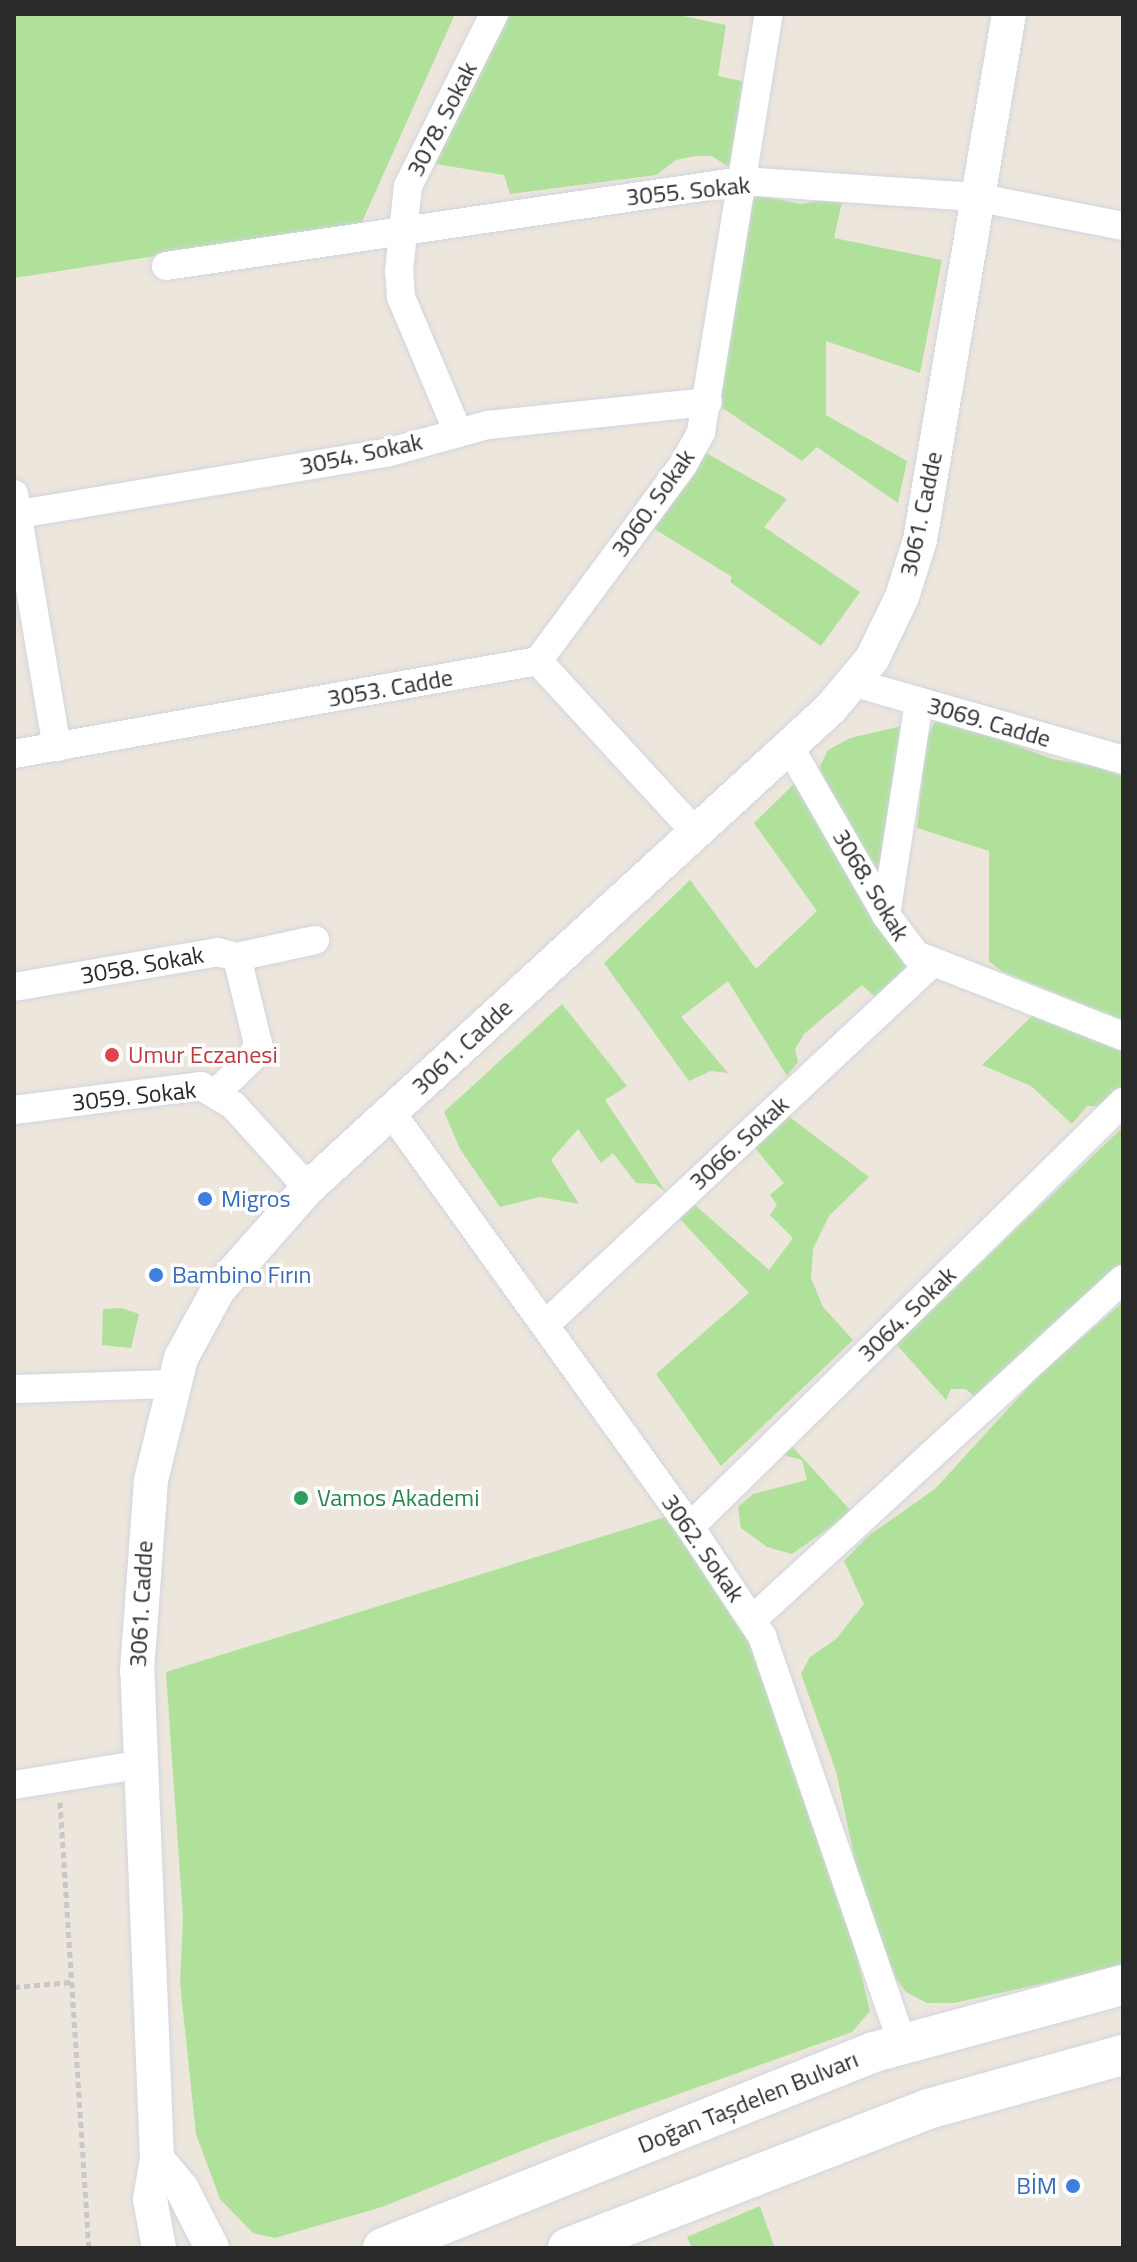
<!DOCTYPE html>
<meta charset="utf-8">
<style>
body{margin:0}
#map{position:relative;width:1137px;height:2262px;overflow:hidden;background:#ece6dc;font-family:"Titillium Web",sans-serif}
div>[style]{position:absolute}
[style*='--x']{left:calc(var(--x)*1px);top:calc(var(--y)*1px);width:calc(var(--w)*1px);rotate:calc(var(--a)*1deg)}
.green>*{inset:0;background:#b0e19a}
.path>*{height:5px;margin-top:-2.5px;transform-origin:0;background:repeating-linear-gradient(90deg,#c8c8c8 0 6px,transparent 0 10px)}
.roads{filter:drop-shadow(0 0 2px #d2d4e2) drop-shadow(0 0 2px #d2d4e2)}
.minor>*{height:28px;margin:-14px;padding:0 14px;transform-origin:14px;border-radius:14px;background:#fff}
.tertiary>*{height:34px;margin:-17px;padding:0 17px;transform-origin:17px;border-radius:17px;background:#fff}
.secondary>*{height:40px;margin:-20px;padding:0 20px;transform-origin:20px;border-radius:20px;background:#fff}
.dots>*{width:22px;height:22px;translate:-50% -50%;box-sizing:border-box;border:4px solid #fff;border-radius:50%}
span{translate:-50% -50%;white-space:nowrap;text-align:center;line-height:1.15;-webkit-text-stroke:7px #fff;paint-order:stroke}
.street-label{font-size:24px;color:#2a2a2a}
.health-label{font-size:24px;color:#be3a42}
.left{translate:0 -50%;text-align:left}
.shop-label{font-size:24px;color:#366cbe}
.right{translate:-100% -50%;text-align:right}
.leisure-label{font-size:24px;color:#27864d}
.frame{position:absolute;inset:0;border:16px solid #2a2a2a;pointer-events:none}
</style>
<div id="map">
<div class="green">
<div style="clip-path:polygon(14px 14px,455px 14px,361px 224px,14px 278px)"></div>
<div style="clip-path:polygon(506px 14px,674px 14px,726px 25px,718px 76px,746px 82px,736px 162px,727px 166px,712px 156px,695px 156px,676px 160px,656px 175px,510px 194px,504px 175px,435px 164px)"></div>
<div style="clip-path:polygon(752px 194px,801px 204px,843px 197px,834px 238px,942px 260px,920px 373px,826px 341px,826px 415px,907px 461px,898px 503px,817px 447px,802px 461px,718px 405px)"></div>
<div style="clip-path:polygon(701px 450px,787px 499px,764px 527px,860px 592px,821px 646px,730px 582px,732px 577px,653px 528px)"></div>
<div style="clip-path:polygon(949px 720px,1052px 759px,1102px 767px,1123px 777px,1123px 1020px,1001px 971px,989px 961px,989px 851px,917px 828px,926px 740px,935px 721px)"></div>
<div style="clip-path:polygon(902px 726px,881px 871px,875px 872px,821px 780px,820px 766px,828px 750px,850px 738px)"></div>
<div style="clip-path:polygon(797px 781px,909px 969px,877px 999px,862px 985px,804px 1034px,795px 1049px,798px 1062px,787px 1076px,728px 981px,681px 1017px,728px 1073px,711px 1071px,689px 1081px,604px 963px,690px 880px,756px 969px,817px 911px,754px 823px)"></div>
<div style="clip-path:polygon(562px 1004px,627px 1086px,605px 1100px,666px 1192px,655px 1184px,636px 1183px,613px 1153px,601px 1163px,578px 1129px,551px 1160px,579px 1204px,540px 1197px,500px 1207px,460px 1149px,444px 1112px)"></div>
<div style="clip-path:polygon(1038px 1010px,1123px 1043px,1123px 1085px,1098px 1106px,1087px 1106px,1072px 1124px,1031px 1086px,982px 1065px)"></div>
<div style="clip-path:polygon(787px 1115px,869px 1177px,829px 1216px,813px 1249px,811px 1278px,823px 1307px,853px 1340px,721px 1466px,656px 1374px,749px 1293px,679px 1218px,694px 1204px,769px 1270px,793px 1238px,770px 1215px,777px 1205px,770px 1195px,784px 1183px,755px 1148px)"></div>
<div style="clip-path:polygon(1123px 1127px,1123px 1264px,975px 1397px,966px 1389px,951px 1389px,946px 1400px,896px 1344px)"></div>
<div style="clip-path:polygon(1123px 1302px,1123px 1966px,954px 2003px,927px 2003px,906px 1992px,894px 1976px,857px 1870px,836px 1771px,801px 1674px,810px 1657px,836px 1639px,864px 1604px,844px 1561px,868px 1536px,935px 1489px,1039px 1375px)"></div>
<div style="clip-path:polygon(121px 1308px,139px 1314px,131px 1348px,102px 1345px,103px 1309px)"></div>
<div style="clip-path:polygon(788px 1442px,852px 1512px,792px 1554px,767px 1547px,741px 1528px,738px 1507px,753px 1494px,807px 1480px,802px 1460px,784px 1455px)"></div>
<div style="clip-path:polygon(665px 1517px,742px 1626px,768px 1683px,854px 1944px,870px 2011px,852px 2032px,547px 2141px,382px 2207px,275px 2238px,253px 2233px,220px 2199px,196px 2134px,180px 1983px,183px 1918px,166px 1672px)"></div>
<div style="clip-path:polygon(760px 2206px,774px 2246px,692px 2248px,687px 2237px)"></div>
</div>
<div class="path">
<div style="--x:60;--y:1802;--w:447;--a:86.3"></div>
<div style="--x:14;--y:1987;--w:58;--a:-4.9"></div>
</div>
<div class="roads">
<div class="minor">
<div style="--x:166;--y:266;--w:582;--a:-8.39"></div>
<div style="--x:742;--y:181;--w:234;--a:3.9"></div>
<div style="--x:975;--y:197;--w:151;--a:11.1"></div>
<div style="--x:458;--y:432;--w:147;--a:-112.9"></div>
<div style="--x:401;--y:297;--w:26;--a:-94"></div>
<div style="--x:399;--y:271;--w:85;--a:-84"></div>
<div style="--x:408;--y:186;--w:192;--a:-63.4"></div>
<div style="--x:14;--y:494;--w:257;--a:80.4"></div>
<div style="--x:14;--y:515;--w:377;--a:-9.5"></div>
<div style="--x:386;--y:453;--w:106;--a:-15.4"></div>
<div style="--x:488;--y:425;--w:221;--a:-6"></div>
<div style="--x:538;--y:661;--w:244;--a:-53.5"></div>
<div style="--x:683;--y:465;--w:38;--a:-61"></div>
<div style="--x:701;--y:432;--w:423;--a:-80.8"></div>
<div style="--x:855;--y:683;--w:279;--a:16"></div>
<div style="--x:789;--y:746;--w:195;--a:60.1"></div>
<div style="--x:886;--y:915;--w:50;--a:53.1"></div>
<div style="--x:916;--y:955;--w:222;--a:21.4"></div>
<div style="--x:14;--y:754;--w:532;--a:-10.06"></div>
<div style="--x:538;--y:661;--w:232;--a:47.4"></div>
<div style="--x:886;--y:915;--w:216;--a:-81.2"></div>
<div style="--x:14;--y:987;--w:207;--a:-9.7"></div>
<div style="--x:218;--y:952;--w:20;--a:15"></div>
<div style="--x:237;--y:957;--w:80;--a:-12.3"></div>
<div style="--x:217;--y:1092;--w:47;--a:-44.1"></div>
<div style="--x:251;--y:1059;--w:17;--a:-65"></div>
<div style="--x:258;--y:1044;--w:89;--a:-103.6"></div>
<div style="--x:14;--y:1110;--w:189;--a:-7.3"></div>
<div style="--x:201;--y:1086;--w:39;--a:31"></div>
<div style="--x:234;--y:1106;--w:110;--a:47.9"></div>
<div style="--x:391;--y:1112;--w:511;--a:54.23"></div>
<div style="--x:690;--y:1527;--w:131;--a:56.6"></div>
<div style="--x:762;--y:1636;--w:429;--a:71"></div>
<div style="--x:546;--y:1324;--w:530;--a:-43.09"></div>
<div style="--x:14;--y:1389;--w:158;--a:-1.8"></div>
<div style="--x:690;--y:1527;--w:607;--a:-44.47"></div>
<div style="--x:753;--y:1619;--w:502;--a:-42.58"></div>
<div style="--x:14;--y:1785;--w:126;--a:-9.2"></div>
</div>
<div class="tertiary">
<div style="--x:157;--y:2159;--w:39;--a:50"></div>
<div style="--x:182;--y:2189;--w:66;--a:63"></div>
<div style="--x:159;--y:2248;--w:50;--a:-100.4"></div>
<div style="--x:150;--y:2199;--w:41;--a:-80.1"></div>
<div style="--x:157;--y:2159;--w:488;--a:-92.3"></div>
<div style="--x:137;--y:1671;--w:192;--a:-85.8"></div>
<div style="--x:151;--y:1480;--w:126;--a:-76.2"></div>
<div style="--x:181;--y:1358;--w:77;--a:-61.4"></div>
<div style="--x:218;--y:1290;--w:136;--a:-48.6"></div>
<div style="--x:308;--y:1188;--w:708;--a:-42.54"></div>
<div style="--x:830;--y:709;--w:65;--a:-50"></div>
<div style="--x:872;--y:659;--w:69;--a:-64.2"></div>
<div style="--x:902;--y:597;--w:60;--a:-72.5"></div>
<div style="--x:920;--y:540;--w:533;--a:-80.4"></div>
</div>
<div class="secondary">
<div style="--x:383;--y:2248;--w:529;--a:-21.76"></div>
<div style="--x:874;--y:2052;--w:258;--a:-15.1"></div>
<div style="--x:568;--y:2248;--w:386;--a:-21.1"></div>
<div style="--x:928;--y:2109;--w:202;--a:-15.5"></div>
</div>
</div>
<div class="dots">
<div style="left:112px;top:1055px;background:#e0444e"></div>
<div style="left:205px;top:1199px;background:#3f7fe0"></div>
<div style="left:156px;top:1275px;background:#3f7fe0"></div>
<div style="left:301px;top:1498px;background:#2e9e5b"></div>
<div style="left:1073px;top:2186px;background:#3f7fe0"></div>
</div>
<div class="street-label">
<span style="left:442px;top:119px;rotate:-63deg">3078. Sokak</span>
<span style="left:688px;top:191px;rotate:-6deg">3055. Sokak</span>
<span style="left:361px;top:454px;rotate:-12deg">3054. Sokak</span>
<span style="left:653px;top:503px;rotate:-55deg">3060. Sokak</span>
<span style="left:921px;top:514px;rotate:-78deg">3061. Cadde</span>
<span style="left:390px;top:688px;rotate:-10deg">3053. Cadde</span>
<span style="left:989px;top:722px;rotate:16deg">3069. Cadde</span>
<span style="left:871px;top:885px;rotate:59deg">3068. Sokak</span>
<span style="left:142px;top:965px;rotate:-10deg">3058. Sokak</span>
<span style="left:462px;top:1047px;rotate:-43deg">3061. Cadde</span>
<span style="left:134px;top:1096px;rotate:-6deg">3059. Sokak</span>
<span style="left:739px;top:1143px;rotate:-43deg">3066. Sokak</span>
<span style="left:907px;top:1314px;rotate:-44deg">3064. Sokak</span>
<span style="left:703px;top:1548px;rotate:55deg">3062. Sokak</span>
<span style="left:141px;top:1604px;rotate:-87deg">3061. Cadde</span>
<span style="left:748px;top:2102px;rotate:-22deg">Doğan Taşdelen Bulvarı</span>
</div>
<div class="health-label">
<span class="left" style="left:128px;top:1055px">Umur Eczanesi</span>
</div>
<div class="shop-label">
<span class="left" style="left:221px;top:1199px">Migros</span>
<span class="left" style="left:172px;top:1275px">Bambino Fırın</span>
<span class="right" style="left:1057px;top:2186px">BİM</span>
</div>
<div class="leisure-label">
<span class="left" style="left:317px;top:1498px">Vamos Akademi</span>
</div>
<div class="frame"></div>
</div>
